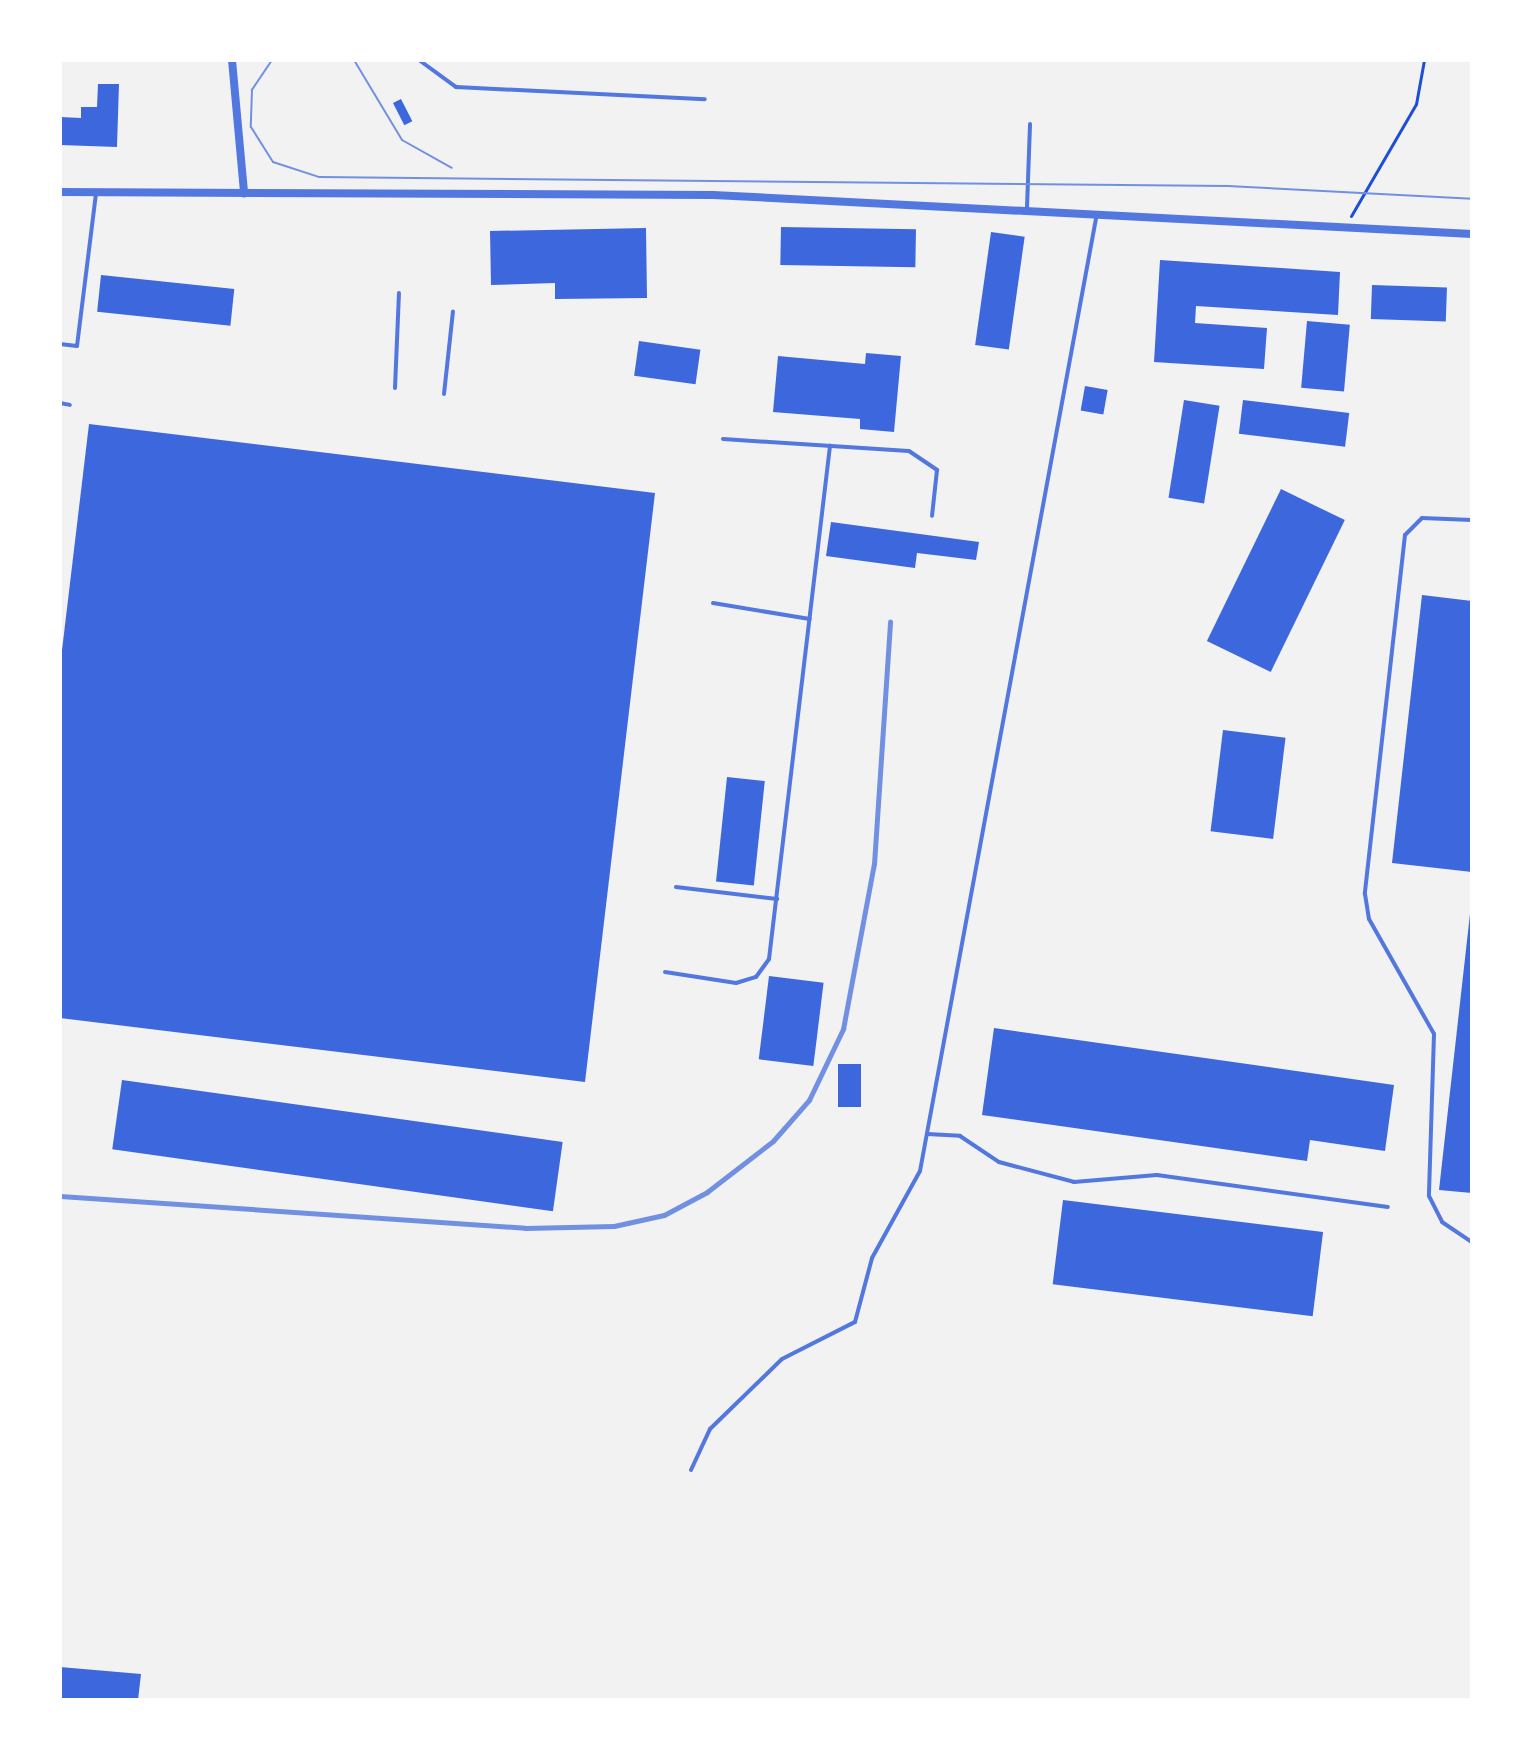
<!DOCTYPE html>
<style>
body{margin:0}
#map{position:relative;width:1532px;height:1760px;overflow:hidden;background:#f2f2f2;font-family:Montserrat,sans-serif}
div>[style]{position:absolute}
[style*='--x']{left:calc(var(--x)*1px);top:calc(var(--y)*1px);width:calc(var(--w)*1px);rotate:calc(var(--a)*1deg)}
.building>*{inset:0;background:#3d67dc;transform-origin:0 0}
.path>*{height:3px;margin:-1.5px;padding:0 1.5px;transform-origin:1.5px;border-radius:1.5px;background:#1d4ed8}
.service>*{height:4px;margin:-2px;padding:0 2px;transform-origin:2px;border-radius:2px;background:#5277de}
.minor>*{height:8px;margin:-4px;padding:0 4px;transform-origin:4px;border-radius:4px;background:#5277de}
.tram>*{height:2px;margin:-1px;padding:0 1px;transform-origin:1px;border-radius:1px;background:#7290e2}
.rail>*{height:5px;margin:-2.5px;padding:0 2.5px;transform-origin:2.5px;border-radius:2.5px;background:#7290e2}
span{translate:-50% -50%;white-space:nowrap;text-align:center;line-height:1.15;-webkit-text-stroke:6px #fff;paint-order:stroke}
.frame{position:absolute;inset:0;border:62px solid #fff;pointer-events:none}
</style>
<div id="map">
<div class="building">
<div style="clip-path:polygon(98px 84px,119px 84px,117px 147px,60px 145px,60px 117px,81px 118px,81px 107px,97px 107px)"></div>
<div style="left:401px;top:99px;width:25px;height:9px;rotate:63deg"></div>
<div style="left:781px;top:227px;width:135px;height:38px;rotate:1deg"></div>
<div style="clip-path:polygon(646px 228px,647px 298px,555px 299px,555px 283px,491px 285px,490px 231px)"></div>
<div style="left:991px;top:232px;width:34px;height:114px;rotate:8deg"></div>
<div style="clip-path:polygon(1160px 260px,1340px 272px,1338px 315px,1196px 306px,1195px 323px,1267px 328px,1264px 369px,1154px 362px)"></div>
<div style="left:101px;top:275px;width:134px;height:37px;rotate:6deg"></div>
<div style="left:1372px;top:285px;width:75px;height:34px;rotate:2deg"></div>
<div style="left:1307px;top:321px;width:43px;height:67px;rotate:5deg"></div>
<div style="left:639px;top:341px;width:62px;height:35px;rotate:8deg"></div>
<div style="clip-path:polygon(866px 353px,901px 356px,894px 432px,860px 429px,860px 419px,773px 412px,778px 356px,865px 364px)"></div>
<div style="left:1085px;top:386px;width:23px;height:25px;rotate:10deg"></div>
<div style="left:1184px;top:400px;width:36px;height:99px;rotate:9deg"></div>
<div style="left:1243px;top:400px;width:107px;height:34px;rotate:7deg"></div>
<div style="clip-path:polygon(89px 424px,655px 493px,585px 1082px,60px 1018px,60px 667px)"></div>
<div style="left:1281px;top:489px;width:71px;height:169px;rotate:26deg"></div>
<div style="clip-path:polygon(831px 522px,979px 542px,976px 560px,917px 553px,915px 568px,826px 556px)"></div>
<div style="clip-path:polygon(1422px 595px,1472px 601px,1472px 872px,1392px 863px)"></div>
<div style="left:1223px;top:730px;width:63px;height:102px;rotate:7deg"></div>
<div style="left:727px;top:777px;width:38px;height:105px;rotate:6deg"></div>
<div style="clip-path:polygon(1470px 914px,1472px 914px,1472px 1193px,1439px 1190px)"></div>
<div style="left:769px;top:976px;width:55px;height:84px;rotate:7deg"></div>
<div style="clip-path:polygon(994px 1028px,1394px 1085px,1385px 1151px,1310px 1140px,1307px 1161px,982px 1115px)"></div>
<div style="left:838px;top:1064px;width:23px;height:43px"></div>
<div style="left:122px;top:1080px;width:445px;height:70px;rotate:8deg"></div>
<div style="left:1063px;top:1200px;width:262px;height:85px;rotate:7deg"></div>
<div style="clip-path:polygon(60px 1667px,141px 1674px,138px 1700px,60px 1700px)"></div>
</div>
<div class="path">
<div style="--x:1351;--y:216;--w:129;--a:-59.9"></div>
<div style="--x:1416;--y:104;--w:45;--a:-79.7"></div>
</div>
<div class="service">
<div style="--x:419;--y:60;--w:46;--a:36.1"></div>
<div style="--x:456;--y:87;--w:249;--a:2.8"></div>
<div style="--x:1027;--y:207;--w:83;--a:-87.9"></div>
<div style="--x:60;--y:344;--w:17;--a:7"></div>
<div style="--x:77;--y:346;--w:153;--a:-82.9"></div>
<div style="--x:395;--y:388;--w:95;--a:-87.6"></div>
<div style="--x:444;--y:394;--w:83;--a:-83.8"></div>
<div style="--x:60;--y:403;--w:10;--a:11"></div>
<div style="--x:723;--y:439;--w:186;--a:3.7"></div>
<div style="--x:909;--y:451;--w:34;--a:34"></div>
<div style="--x:937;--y:470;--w:46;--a:96.2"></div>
<div style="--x:1472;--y:520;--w:50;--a:-177.7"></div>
<div style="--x:1422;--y:518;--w:24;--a:135"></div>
<div style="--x:1405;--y:535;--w:361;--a:96.4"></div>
<div style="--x:1365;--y:894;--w:25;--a:81"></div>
<div style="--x:1369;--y:919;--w:132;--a:60.5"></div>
<div style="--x:1434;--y:1034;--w:162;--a:91.8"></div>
<div style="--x:1429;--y:1196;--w:29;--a:63"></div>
<div style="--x:1442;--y:1222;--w:36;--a:34"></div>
<div style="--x:713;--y:603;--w:98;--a:9.4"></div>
<div style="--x:676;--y:887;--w:102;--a:6.8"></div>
<div style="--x:665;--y:972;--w:72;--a:8.8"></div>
<div style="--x:736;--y:983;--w:21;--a:-17"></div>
<div style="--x:756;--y:977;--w:22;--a:-54"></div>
<div style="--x:769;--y:959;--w:517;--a:-83.22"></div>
<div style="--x:927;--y:1134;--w:33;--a:3"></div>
<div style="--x:960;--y:1136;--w:47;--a:33.7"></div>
<div style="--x:999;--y:1162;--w:78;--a:14.9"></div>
<div style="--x:1074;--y:1182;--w:83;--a:-4.8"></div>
<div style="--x:1157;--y:1175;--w:233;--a:7.9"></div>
<div style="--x:691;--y:1470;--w:45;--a:-65.1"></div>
<div style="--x:710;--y:1429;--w:100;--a:-44.2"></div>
<div style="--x:782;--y:1359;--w:82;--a:-26.9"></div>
<div style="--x:855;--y:1322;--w:66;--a:-75.1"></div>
<div style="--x:872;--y:1258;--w:99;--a:-61.1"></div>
<div style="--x:920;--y:1171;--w:974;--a:-79.53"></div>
</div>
<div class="minor">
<div style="--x:232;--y:60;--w:134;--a:84.8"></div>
<div style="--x:60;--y:192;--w:653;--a:0.26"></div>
<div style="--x:713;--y:195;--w:760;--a:2.94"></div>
</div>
<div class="tram">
<div style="--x:272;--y:60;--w:36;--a:124"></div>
<div style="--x:252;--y:90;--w:37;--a:92"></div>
<div style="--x:251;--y:127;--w:41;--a:57.8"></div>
<div style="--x:273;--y:162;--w:48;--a:18.1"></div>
<div style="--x:319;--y:177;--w:909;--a:0.57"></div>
<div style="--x:1228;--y:186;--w:244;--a:3"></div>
<div style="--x:354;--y:60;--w:93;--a:59"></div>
<div style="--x:402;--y:140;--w:57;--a:29.2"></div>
</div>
<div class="rail">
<div style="--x:60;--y:1196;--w:466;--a:3.9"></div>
<div style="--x:525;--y:1228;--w:89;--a:-1.3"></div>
<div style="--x:614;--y:1226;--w:51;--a:-12.4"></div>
<div style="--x:664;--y:1215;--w:49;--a:-28.1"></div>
<div style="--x:707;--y:1192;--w:83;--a:-37.7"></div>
<div style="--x:773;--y:1141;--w:55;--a:-48.7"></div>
<div style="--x:809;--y:1100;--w:79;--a:-64.4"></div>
<div style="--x:843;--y:1029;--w:168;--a:-79.4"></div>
<div style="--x:874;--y:864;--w:243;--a:-86.2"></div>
</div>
<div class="frame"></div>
</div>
